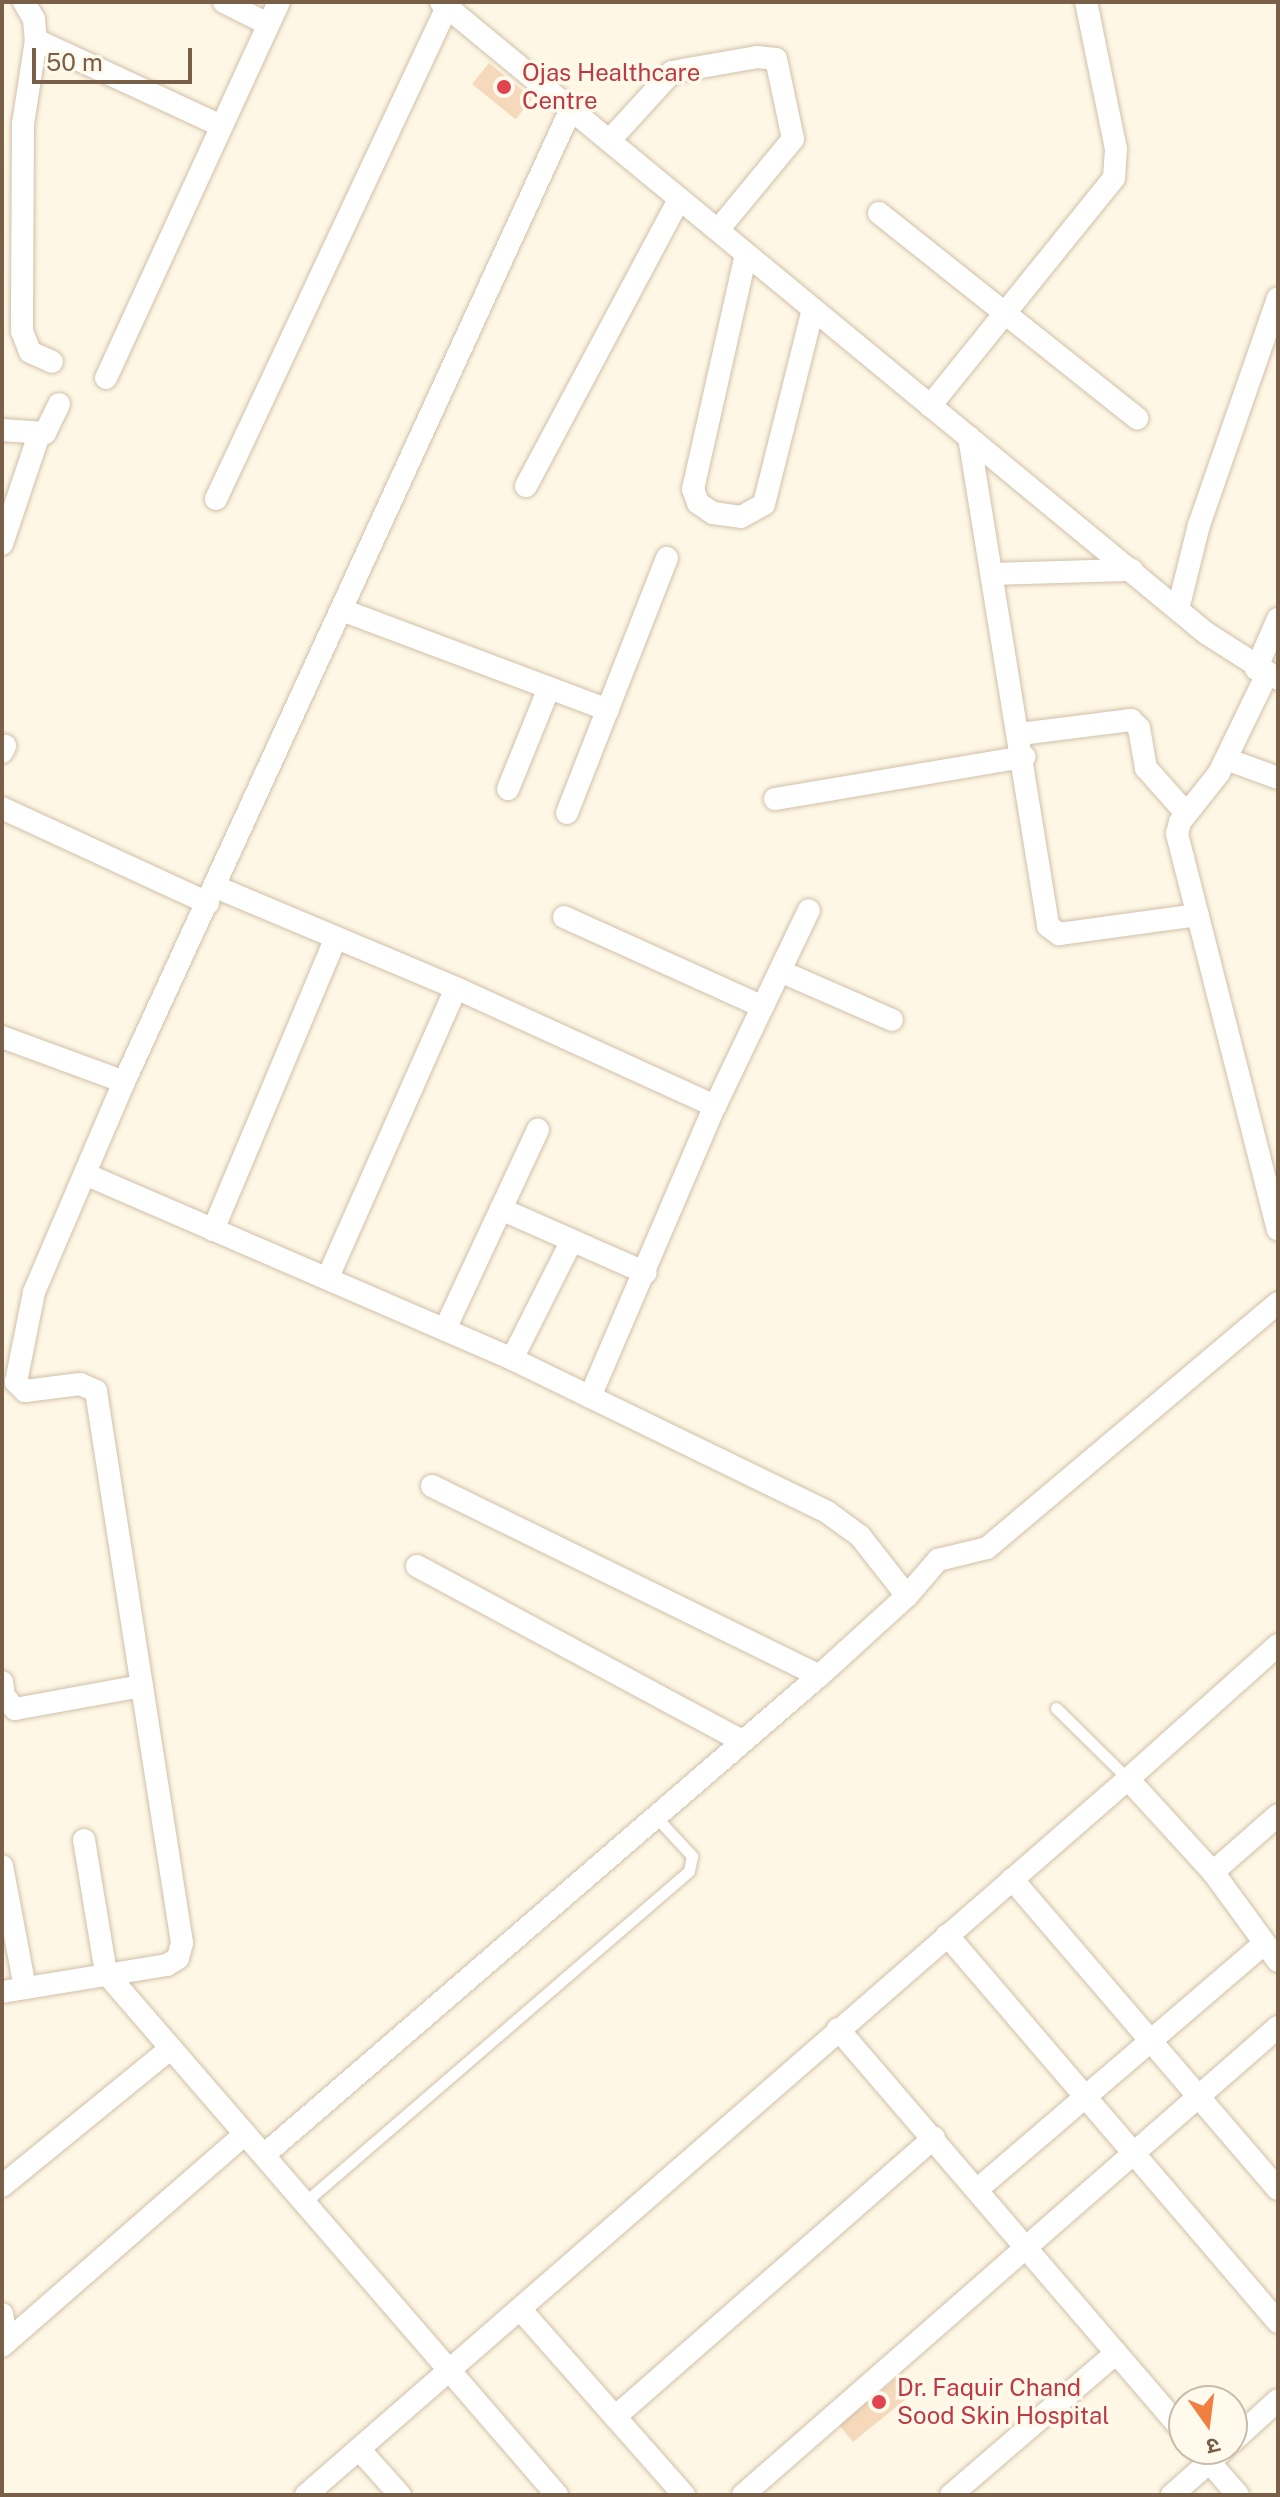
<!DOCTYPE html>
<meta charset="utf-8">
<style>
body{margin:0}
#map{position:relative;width:1280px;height:2497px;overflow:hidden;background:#fef7e5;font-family:"Public Sans","Noto Sans Devanagari",sans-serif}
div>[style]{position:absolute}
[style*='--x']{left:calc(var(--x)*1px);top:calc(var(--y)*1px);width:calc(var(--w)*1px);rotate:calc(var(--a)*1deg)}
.building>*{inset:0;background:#f5d9ba;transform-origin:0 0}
.roads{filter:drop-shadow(0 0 2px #d0c0aa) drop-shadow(0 0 2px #d0c0aa)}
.service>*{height:11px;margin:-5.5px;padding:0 5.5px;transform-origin:5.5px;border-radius:5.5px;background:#fff}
.minor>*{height:22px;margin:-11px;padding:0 11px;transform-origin:11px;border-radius:11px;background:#fff}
.dots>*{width:22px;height:22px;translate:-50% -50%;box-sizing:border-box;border:4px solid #fffaec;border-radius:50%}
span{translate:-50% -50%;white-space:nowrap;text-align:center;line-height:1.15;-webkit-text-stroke:7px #fffaec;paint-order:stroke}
.health-label{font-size:24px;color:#be3a42}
.left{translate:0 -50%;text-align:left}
.frame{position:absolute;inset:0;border:4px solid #795f48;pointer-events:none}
.north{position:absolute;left:1168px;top:2385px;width:80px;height:80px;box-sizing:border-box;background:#fffaec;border:2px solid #c9bcaa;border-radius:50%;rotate:166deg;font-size:22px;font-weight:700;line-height:32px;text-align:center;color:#795f48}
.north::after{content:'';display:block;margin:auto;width:28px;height:36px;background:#f07f41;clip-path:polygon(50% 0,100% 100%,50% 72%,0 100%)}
.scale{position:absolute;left:32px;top:48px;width:160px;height:36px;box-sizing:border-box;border:4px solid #795f48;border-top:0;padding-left:10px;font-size:24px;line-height:28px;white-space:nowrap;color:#795f48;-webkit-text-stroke:6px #fffaec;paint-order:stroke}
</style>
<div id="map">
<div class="building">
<div style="left:489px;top:63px;width:56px;height:27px;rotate:39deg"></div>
<div style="left:902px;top:2374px;width:22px;height:81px;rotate:51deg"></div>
</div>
<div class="roads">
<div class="service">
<div style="--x:1056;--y:1708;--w:101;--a:44.6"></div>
<div style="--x:304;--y:2203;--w:508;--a:-40.77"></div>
<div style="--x:689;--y:1871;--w:15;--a:-79"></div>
<div style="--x:692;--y:1856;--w:54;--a:-132.8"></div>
</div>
<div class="minor">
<div style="--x:24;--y:2;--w:20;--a:60"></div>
<div style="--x:34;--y:19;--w:21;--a:85"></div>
<div style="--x:36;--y:40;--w:85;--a:98.8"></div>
<div style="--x:23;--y:124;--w:207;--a:90.3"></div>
<div style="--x:22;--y:331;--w:22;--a:69"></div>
<div style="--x:30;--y:352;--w:24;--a:24"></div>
<div style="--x:224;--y:2;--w:49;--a:26.6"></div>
<div style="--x:441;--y:2;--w:992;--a:39.52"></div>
<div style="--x:1206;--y:633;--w:85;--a:32.6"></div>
<div style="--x:36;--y:40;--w:204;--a:24.9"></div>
<div style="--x:609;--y:141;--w:93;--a:-47.6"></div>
<div style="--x:672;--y:72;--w:86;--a:-10"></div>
<div style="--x:757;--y:57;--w:19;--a:6"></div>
<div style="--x:776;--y:59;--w:82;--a:78"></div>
<div style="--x:793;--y:139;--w:118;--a:129.5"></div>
<div style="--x:879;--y:213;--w:330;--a:38.5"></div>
<div style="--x:746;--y:254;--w:241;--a:102.7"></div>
<div style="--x:693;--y:489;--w:15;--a:70"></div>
<div style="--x:698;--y:503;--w:18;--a:34"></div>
<div style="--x:713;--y:513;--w:28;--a:8"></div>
<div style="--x:741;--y:517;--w:26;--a:-29"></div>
<div style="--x:764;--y:504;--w:201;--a:-75.9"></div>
<div style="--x:106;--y:378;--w:414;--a:-65.3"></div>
<div style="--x:930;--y:406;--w:293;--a:-51.1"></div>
<div style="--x:1114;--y:178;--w:29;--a:-86"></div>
<div style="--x:1116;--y:149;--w:150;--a:-101.5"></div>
<div style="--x:2;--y:430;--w:43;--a:4"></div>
<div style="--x:45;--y:433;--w:32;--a:-64"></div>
<div style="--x:969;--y:437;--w:495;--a:80.8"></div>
<div style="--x:1048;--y:926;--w:14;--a:36"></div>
<div style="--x:1059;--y:934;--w:140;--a:-7.8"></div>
<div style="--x:526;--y:486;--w:325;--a:-61.9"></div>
<div style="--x:216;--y:499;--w:544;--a:-64.85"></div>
<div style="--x:2;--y:544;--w:115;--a:-71.3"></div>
<div style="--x:994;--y:574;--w:138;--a:-1.7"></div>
<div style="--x:1178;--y:609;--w:87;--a:-76"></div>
<div style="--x:1199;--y:525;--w:240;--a:-70.8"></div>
<div style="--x:342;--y:610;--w:284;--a:20.6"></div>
<div style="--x:1256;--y:669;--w:55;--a:-66.3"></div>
<div style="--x:1267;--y:674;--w:110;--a:115.9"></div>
<div style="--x:1219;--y:773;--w:63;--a:128.5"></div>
<div style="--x:1180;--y:822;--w:12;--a:104"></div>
<div style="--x:1177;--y:834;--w:408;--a:75.7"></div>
<div style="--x:1020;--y:734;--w:112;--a:-7.2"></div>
<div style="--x:1131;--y:720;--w:11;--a:45"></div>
<div style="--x:1139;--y:728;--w:41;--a:80.1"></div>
<div style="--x:1146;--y:768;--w:60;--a:48.4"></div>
<div style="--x:2;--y:752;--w:7;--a:-63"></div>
<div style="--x:1226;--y:759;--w:55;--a:20.1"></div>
<div style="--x:508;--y:789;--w:109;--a:-67.9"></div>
<div style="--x:775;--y:799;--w:253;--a:-9.6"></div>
<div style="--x:2;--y:808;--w:227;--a:24.8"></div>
<div style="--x:567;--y:813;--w:274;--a:-68.6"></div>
<div style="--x:216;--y:887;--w:260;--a:22.8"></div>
<div style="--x:456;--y:988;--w:285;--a:24.5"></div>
<div style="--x:564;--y:917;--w:218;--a:24.3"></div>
<div style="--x:780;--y:971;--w:122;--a:23.6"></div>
<div style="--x:2;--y:1037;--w:130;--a:20.2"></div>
<div style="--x:85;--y:1174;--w:459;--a:23.4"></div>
<div style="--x:506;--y:1356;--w:357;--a:25.9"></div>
<div style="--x:827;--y:1512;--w:41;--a:36"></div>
<div style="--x:860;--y:1536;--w:76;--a:51.9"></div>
<div style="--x:501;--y:1209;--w:158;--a:23.8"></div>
<div style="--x:213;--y:1230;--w:317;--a:-67.2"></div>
<div style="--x:328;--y:1277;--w:316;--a:-66.1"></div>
<div style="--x:445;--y:1329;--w:220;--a:-65"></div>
<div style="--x:512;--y:1359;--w:133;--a:-63.2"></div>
<div style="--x:590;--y:1397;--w:317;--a:-66.8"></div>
<div style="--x:715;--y:1106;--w:217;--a:-64.4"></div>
<div style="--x:432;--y:1486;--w:431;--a:26.1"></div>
<div style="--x:417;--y:1566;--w:367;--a:28.3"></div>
<div style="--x:1278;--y:1645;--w:201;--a:138.2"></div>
<div style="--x:1128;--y:1779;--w:126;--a:47.6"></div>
<div style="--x:1213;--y:1872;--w:110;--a:53.9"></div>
<div style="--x:2;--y:1682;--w:14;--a:82"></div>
<div style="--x:4;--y:1696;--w:17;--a:50"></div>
<div style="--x:15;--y:1709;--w:129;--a:-10.3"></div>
<div style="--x:84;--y:1840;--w:135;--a:80.6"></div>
<div style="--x:106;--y:1973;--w:690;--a:49.17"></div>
<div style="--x:2;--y:1866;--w:124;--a:79.3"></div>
<div style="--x:1213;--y:1872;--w:86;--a:-41.2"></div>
<div style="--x:1012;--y:1879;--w:408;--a:49.4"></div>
<div style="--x:947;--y:1935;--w:509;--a:49.46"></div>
<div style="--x:2;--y:1992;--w:167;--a:-9.3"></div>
<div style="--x:167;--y:1965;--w:13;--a:-32"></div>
<div style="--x:178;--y:1958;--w:16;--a:-75"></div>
<div style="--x:182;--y:1943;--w:559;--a:-98.86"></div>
<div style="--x:96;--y:1391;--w:17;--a:-156"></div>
<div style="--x:80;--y:1384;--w:55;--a:172.7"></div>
<div style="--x:25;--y:1391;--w:13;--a:-135"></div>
<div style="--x:16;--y:1382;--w:92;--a:-78.7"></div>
<div style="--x:34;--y:1292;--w:228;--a:-66.8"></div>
<div style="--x:124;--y:1082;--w:1071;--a:-65.33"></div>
<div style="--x:838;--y:2029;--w:531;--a:49.35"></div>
<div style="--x:264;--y:2155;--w:733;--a:-40.8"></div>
<div style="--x:819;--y:1676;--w:119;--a:-42.3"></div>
<div style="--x:907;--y:1596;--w:48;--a:-49.3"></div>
<div style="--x:938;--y:1560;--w:50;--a:-13.8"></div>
<div style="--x:987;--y:1548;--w:380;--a:-40.1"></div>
<div style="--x:2;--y:2186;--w:218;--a:-39.2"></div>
<div style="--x:979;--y:2188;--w:375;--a:-40.6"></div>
<div style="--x:520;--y:2309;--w:248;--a:48.6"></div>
<div style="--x:2;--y:2314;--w:28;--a:80"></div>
<div style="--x:2;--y:2346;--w:322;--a:-41.1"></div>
<div style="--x:615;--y:2417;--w:424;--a:-41.2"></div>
<div style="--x:1232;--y:2442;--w:62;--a:-42.4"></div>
<div style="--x:359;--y:2449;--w:62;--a:48.3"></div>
<div style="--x:1198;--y:2449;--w:61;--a:49"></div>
<div style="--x:306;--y:2495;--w:1090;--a:-41.06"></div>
<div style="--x:743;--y:2495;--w:711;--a:-41.18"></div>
<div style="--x:951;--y:2495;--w:218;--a:-40.7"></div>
<div style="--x:1172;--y:2495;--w:69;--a:-41.5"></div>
</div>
</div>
<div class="dots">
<div style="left:504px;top:87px;background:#e0444e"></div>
<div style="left:879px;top:2402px;background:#e0444e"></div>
</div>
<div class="health-label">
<span class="left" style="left:522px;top:87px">Ojas Healthcare<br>Centre</span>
<span class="left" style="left:897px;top:2402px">Dr. Faquir Chand<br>Sood Skin Hospital</span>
</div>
<div class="frame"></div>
<div class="north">उ</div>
<div class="scale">50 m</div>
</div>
